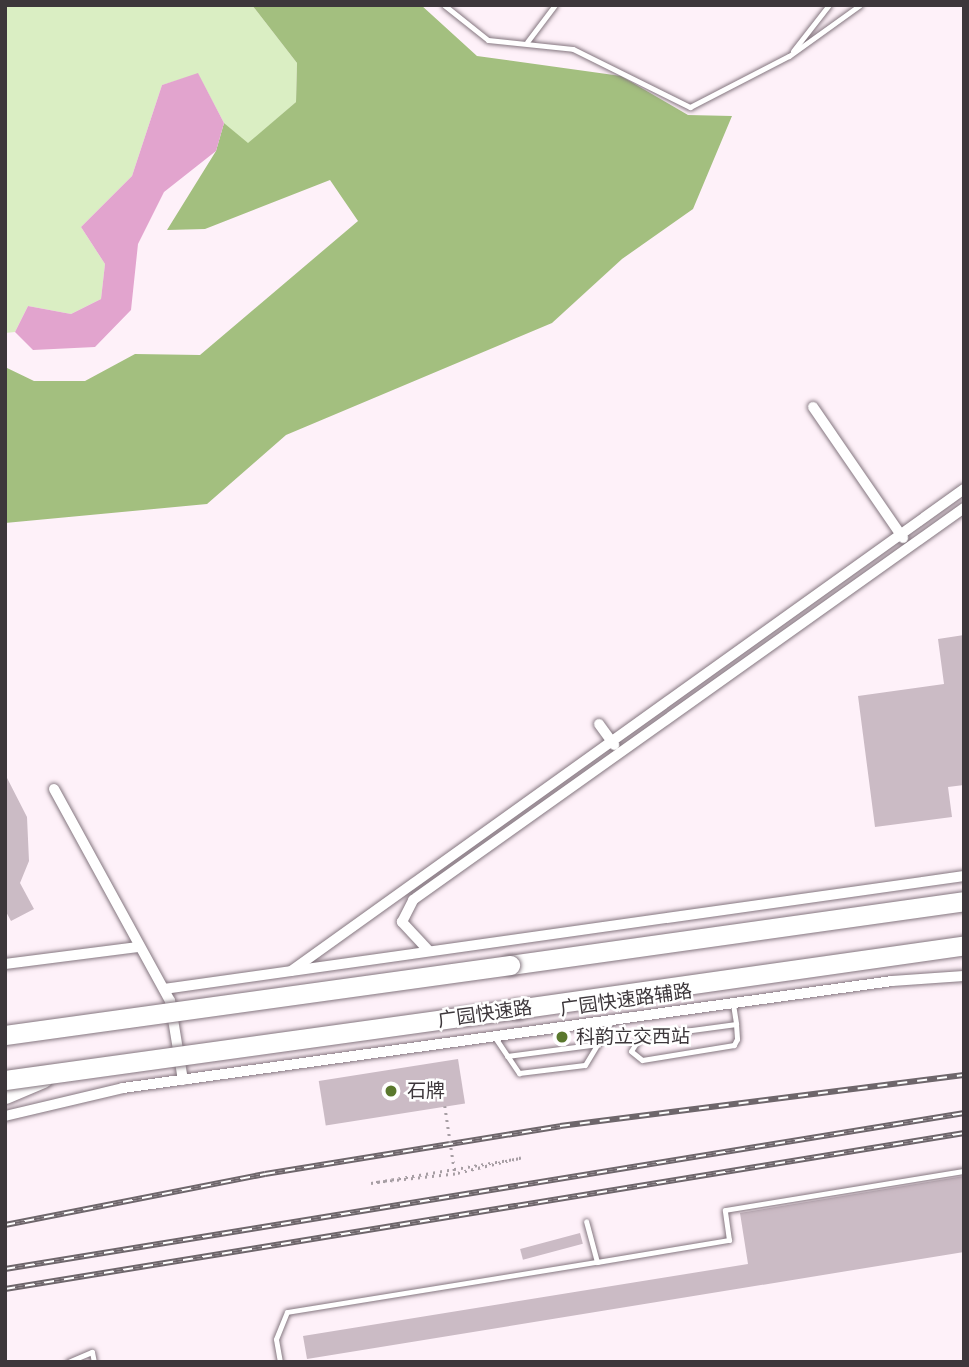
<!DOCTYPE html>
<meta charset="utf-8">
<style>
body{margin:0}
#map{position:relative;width:969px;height:1367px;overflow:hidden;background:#fef1f9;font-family:Mulish,"Noto Sans SC",sans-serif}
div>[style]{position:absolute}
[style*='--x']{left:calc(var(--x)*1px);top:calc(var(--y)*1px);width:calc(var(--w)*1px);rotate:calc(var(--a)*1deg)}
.green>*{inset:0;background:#daeec3}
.forest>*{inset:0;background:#a3bf7f}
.water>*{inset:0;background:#e2a4ce}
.building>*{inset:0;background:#cbbbc5;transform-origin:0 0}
.path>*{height:2.5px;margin-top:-1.25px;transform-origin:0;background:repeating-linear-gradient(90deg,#a79ea4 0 2px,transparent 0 7px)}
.roads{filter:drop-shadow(0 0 2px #84767f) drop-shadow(0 0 2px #84767f)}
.lane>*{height:5px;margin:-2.5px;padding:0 2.5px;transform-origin:2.5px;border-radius:2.5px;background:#fff}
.street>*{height:10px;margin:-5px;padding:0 5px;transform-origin:5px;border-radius:5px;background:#fff}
.highway>*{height:19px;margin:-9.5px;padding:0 9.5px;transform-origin:9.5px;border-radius:9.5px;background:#fff}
.rail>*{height:6px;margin-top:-3px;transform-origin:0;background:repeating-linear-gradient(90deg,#fff 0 10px,#6e666b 0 20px);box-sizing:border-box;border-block:2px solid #6e666b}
.path-bridge>*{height:2.5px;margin-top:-1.25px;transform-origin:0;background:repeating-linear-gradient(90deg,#a79ea4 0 2px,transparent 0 7px)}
.bridges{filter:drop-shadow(0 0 2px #84767f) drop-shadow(0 0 2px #84767f)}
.highway-bridge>*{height:19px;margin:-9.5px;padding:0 9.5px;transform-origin:9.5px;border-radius:9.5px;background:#fff}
.dots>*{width:19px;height:19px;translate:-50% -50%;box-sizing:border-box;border:4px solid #fff;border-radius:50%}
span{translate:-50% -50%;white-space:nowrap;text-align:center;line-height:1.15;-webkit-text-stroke:5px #fff;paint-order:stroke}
.street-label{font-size:19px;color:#3d373b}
.poi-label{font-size:19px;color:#3d373b}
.left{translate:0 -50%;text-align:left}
.frame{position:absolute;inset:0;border:7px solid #3d373b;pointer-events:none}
</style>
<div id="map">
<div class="green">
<div style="clip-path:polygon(5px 5px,252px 5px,297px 63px,296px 102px,248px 144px,224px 123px,198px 74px,162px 85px,132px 176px,81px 227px,105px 264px,101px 299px,71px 314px,28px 306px,15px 332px,5px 333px)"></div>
</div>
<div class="forest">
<div style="clip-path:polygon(252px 5px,421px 5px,477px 56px,621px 76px,688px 115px,732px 116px,693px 209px,622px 259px,552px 323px,286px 435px,207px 504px,5px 523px,5px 367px,34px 381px,85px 381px,135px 354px,200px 355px,358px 221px,330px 180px,205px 229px,167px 230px,216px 151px,224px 123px,248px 143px,296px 102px,297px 63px)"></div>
</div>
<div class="water">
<div style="clip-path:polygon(198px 73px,224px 123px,216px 151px,164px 192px,138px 244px,131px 310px,95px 347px,33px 350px,15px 332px,28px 306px,71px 314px,101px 299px,105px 264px,81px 227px,132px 176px,162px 85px)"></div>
</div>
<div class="building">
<div style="clip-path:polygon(964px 635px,964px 785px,948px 787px,952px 817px,875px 827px,858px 696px,944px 684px,938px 639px)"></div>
<div style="clip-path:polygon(5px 774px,27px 817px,29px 861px,20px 883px,34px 909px,11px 921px,5px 910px)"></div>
<div style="left:458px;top:1059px;width:45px;height:141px;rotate:81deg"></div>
<div style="clip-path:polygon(964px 1176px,964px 1252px,307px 1359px,303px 1336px,748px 1264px,740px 1213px)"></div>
<div style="left:580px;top:1233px;width:11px;height:62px;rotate:75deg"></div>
</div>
<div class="path">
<div style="--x:521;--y:1158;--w:68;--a:166.4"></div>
<div style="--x:455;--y:1174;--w:84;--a:173.9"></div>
<div style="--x:371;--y:1183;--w:152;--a:-9.5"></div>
</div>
<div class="roads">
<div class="lane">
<div style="--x:444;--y:5;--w:56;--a:38.5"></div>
<div style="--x:488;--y:40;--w:85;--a:6"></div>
<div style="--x:573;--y:49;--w:131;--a:26.4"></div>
<div style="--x:690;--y:107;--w:111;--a:-27.3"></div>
<div style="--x:789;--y:56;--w:87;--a:-35.7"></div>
<div style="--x:527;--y:42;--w:46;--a:-52.9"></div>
<div style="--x:793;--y:51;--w:58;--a:-52"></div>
<div style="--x:733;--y:1004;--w:20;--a:81"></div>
<div style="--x:736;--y:1024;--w:15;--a:86"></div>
<div style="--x:737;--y:1039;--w:7;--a:117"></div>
<div style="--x:734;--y:1045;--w:93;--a:170.7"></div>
<div style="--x:642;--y:1060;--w:14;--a:-141"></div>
<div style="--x:631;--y:1051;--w:17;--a:-57"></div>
<div style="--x:640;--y:1037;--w:97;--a:-7.7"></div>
<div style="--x:494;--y:1036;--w:45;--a:56"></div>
<div style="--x:519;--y:1073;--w:66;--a:-6.9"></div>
<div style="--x:585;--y:1065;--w:52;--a:-59"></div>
<div style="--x:507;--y:1056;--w:92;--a:-7.5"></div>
<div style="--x:597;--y:1262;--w:134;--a:-9.5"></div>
<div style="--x:729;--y:1240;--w:30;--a:-98"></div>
<div style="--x:725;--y:1210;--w:242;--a:-9.3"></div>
<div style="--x:68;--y:1362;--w:26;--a:-23"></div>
<div style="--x:92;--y:1352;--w:10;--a:79"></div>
<div style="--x:280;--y:1362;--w:23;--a:-100"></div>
<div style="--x:276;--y:1339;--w:29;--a:-68"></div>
<div style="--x:287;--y:1312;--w:314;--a:-9.2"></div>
<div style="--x:597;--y:1262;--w:42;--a:-105"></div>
</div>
<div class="street">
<div style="--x:813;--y:407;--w:159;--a:55.5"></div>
<div style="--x:599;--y:724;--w:26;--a:54"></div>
<div style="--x:54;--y:789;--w:242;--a:61.3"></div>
<div style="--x:170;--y:1001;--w:80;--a:80.7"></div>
<div style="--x:429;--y:951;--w:40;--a:-133"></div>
<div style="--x:402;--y:922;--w:25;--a:-63"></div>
<div style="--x:413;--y:900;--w:676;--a:-35.43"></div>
<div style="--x:5;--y:964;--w:134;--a:-7.3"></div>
<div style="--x:291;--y:971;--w:828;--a:-35.61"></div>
<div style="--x:164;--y:989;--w:808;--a:-8.04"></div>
<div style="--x:5;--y:1116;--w:121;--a:-13.3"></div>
<div style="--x:123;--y:1088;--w:776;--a:-7.92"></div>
<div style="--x:892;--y:981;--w:72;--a:-4"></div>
</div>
<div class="highway">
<div style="--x:510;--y:965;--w:458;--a:-8"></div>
<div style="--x:517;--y:1009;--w:452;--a:-8.1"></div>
<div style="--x:5;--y:1094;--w:41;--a:-22.8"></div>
</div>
</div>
<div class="rail">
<div style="--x:5;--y:1225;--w:265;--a:-11.1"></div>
<div style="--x:265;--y:1174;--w:299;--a:-9.2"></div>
<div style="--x:560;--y:1126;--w:407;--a:-7.2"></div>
<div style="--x:5;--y:1269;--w:972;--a:-9.24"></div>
<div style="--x:5;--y:1289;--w:972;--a:-9.24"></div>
</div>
<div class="path-bridge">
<div style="--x:445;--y:1106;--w:69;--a:81.6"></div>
</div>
<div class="bridges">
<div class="highway-bridge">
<div style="--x:5;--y:1035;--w:510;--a:-7.89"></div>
<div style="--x:5;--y:1080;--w:517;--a:-7.89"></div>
</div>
</div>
<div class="dots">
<div style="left:562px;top:1037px;background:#5a782d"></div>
<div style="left:391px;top:1091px;background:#5a782d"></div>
</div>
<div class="street-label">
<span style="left:626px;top:1000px;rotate:-8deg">广园快速路辅路</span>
<span style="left:485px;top:1014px;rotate:-8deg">广园快速路</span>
</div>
<div class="poi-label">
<span class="left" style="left:576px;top:1037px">科韵立交西站</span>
<span class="left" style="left:407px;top:1091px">石牌</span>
</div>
<div class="frame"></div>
</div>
